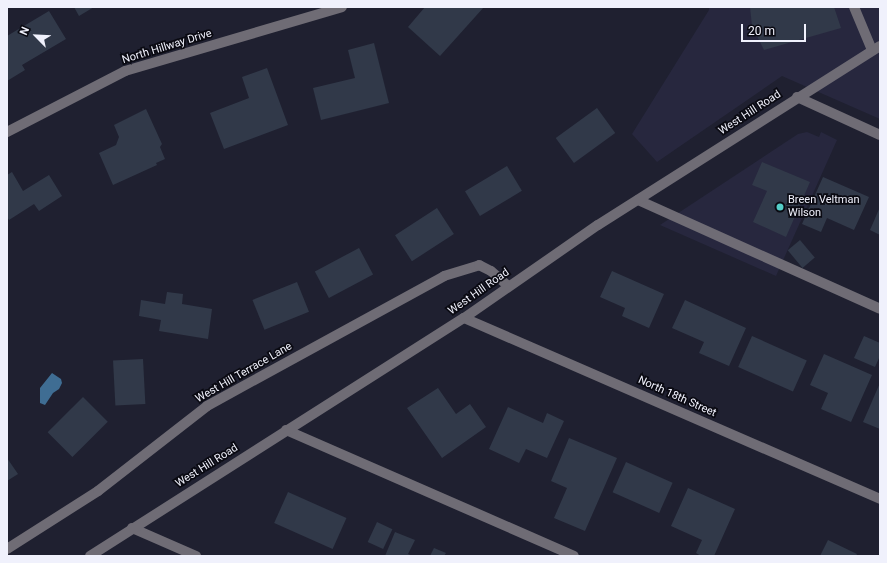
<!DOCTYPE html>
<style>
body{margin:0}
#map{position:relative;width:887px;height:563px;overflow:hidden;background:#1f2030;font-family:Roboto,sans-serif}
div>[style]{position:absolute}
[style*='--x']{left:calc(var(--x)*1px);top:calc(var(--y)*1px);width:calc(var(--w)*1px);rotate:calc(var(--a)*1deg)}
.built>*{inset:0;background:#27273e}
.water>*{inset:0;background:#3f6d93}
.building>*{inset:0;background:#313949;transform-origin:0 0}
.service>*{height:10px;margin:-5px;padding:0 5px;transform-origin:5px;border-radius:5px;background:#6f6c75}
.minor>*{height:10px;margin:-5px;padding:0 5px;transform-origin:5px;border-radius:5px;background:#6f6c75}
.tertiary>*{height:10px;margin:-5px;padding:0 5px;transform-origin:5px;border-radius:5px;background:#6f6c75}
.dots>*{width:11px;height:11px;translate:-50% -50%;box-sizing:border-box;border:2px solid #0a0a12;border-radius:50%}
span{translate:-50% -50%;white-space:nowrap;text-align:center;line-height:1.15;-webkit-text-stroke:3.5px #0a0a12;paint-order:stroke}
.street-label{font-size:11px;color:#f0f1fc}
.poi-label{font-size:11px;color:#f0f1fc}
.left{translate:0 -50%;text-align:left}
.frame{position:absolute;inset:0;border:8px solid #f0f1fc;pointer-events:none}
.north{position:absolute;left:16px;top:16px;width:40px;height:40px;-webkit-text-stroke:3px #0a0a12;paint-order:stroke;rotate:294deg;font-size:11px;font-weight:700;line-height:16px;text-align:center;color:#f0f1fc}
.north::after{content:'';display:block;margin:auto;width:14px;height:18px;background:#f0f1fc;clip-path:polygon(50% 0,100% 100%,50% 72%,0 100%)}
.scale{position:absolute;left:741px;top:24px;width:65px;height:18px;box-sizing:border-box;border:2px solid #f0f1fc;border-top:0;padding-left:5px;font-size:12px;line-height:14px;white-space:nowrap;color:#f0f1fc;-webkit-text-stroke:3px #0a0a12;paint-order:stroke}
</style>
<div id="map">
<div class="built">
<div style="clip-path:polygon(709px 7px,880px 7px,880px 119px,782px 76px,657px 162px,632px 134px,709px 10px)"></div>
<div style="clip-path:polygon(807px 132px,819px 137px,821px 132px,837px 140px,776px 276px,660px 225px,798px 134px)"></div>
</div>
<div class="water">
<div style="clip-path:polygon(52px 373px,61px 379px,62px 383px,59px 389px,53px 393px,45px 405px,40px 403px,40px 388px)"></div>
</div>
<div class="building">
<div style="clip-path:polygon(74px 7px,94px 7px,79px 16px)"></div>
<div style="clip-path:polygon(425px 7px,484px 7px,440px 56px,408px 27px)"></div>
<div style="clip-path:polygon(750px 7px,834px 7px,841px 28px,764px 50px,752px 26px)"></div>
<div style="clip-path:polygon(49px 11px,66px 39px,22px 65px,25px 70px,7px 81px,7px 36px)"></div>
<div style="clip-path:polygon(374px 43px,389px 103px,321px 120px,313px 88px,355px 78px,348px 50px)"></div>
<div style="clip-path:polygon(267px 68px,288px 125px,224px 149px,210px 113px,249px 98px,242px 77px)"></div>
<div style="left:597px;top:108px;width:31px;height:51px;rotate:54deg"></div>
<div style="clip-path:polygon(146px 109px,162px 144px,160px 147px,165px 159px,156px 163px,157px 165px,113px 185px,99px 153px,116px 145px,119px 137px,114px 125px)"></div>
<div style="clip-path:polygon(762px 162px,810px 182px,786px 237px,753px 222px,767px 191px,752px 185px)"></div>
<div style="left:507px;top:166px;width:29px;height:49px;rotate:59deg"></div>
<div style="clip-path:polygon(12px 172px,23px 191px,49px 175px,62px 196px,39px 211px,34px 204px,9px 220px,7px 217px,7px 175px)"></div>
<div style="clip-path:polygon(823px 177px,869px 197px,854px 230px,827px 218px,821px 232px,802px 224px)"></div>
<div style="clip-path:polygon(880px 207px,880px 235px,870px 230px)"></div>
<div style="left:437px;top:208px;width:31px;height:50px;rotate:57deg"></div>
<div style="left:800px;top:240px;width:23px;height:16px;rotate:50deg"></div>
<div style="left:359px;top:248px;width:30px;height:50px;rotate:62deg"></div>
<div style="clip-path:polygon(612px 271px,664px 294px,649px 328px,622px 316px,625px 308px,600px 297px)"></div>
<div style="left:297px;top:282px;width:32px;height:48px;rotate:68deg"></div>
<div style="clip-path:polygon(167px 292px,183px 294px,182px 304px,212px 309px,208px 339px,159px 331px,161px 320px,139px 316px,141px 300px,165px 304px)"></div>
<div style="clip-path:polygon(685px 300px,746px 328px,729px 366px,699px 353px,704px 342px,672px 328px)"></div>
<div style="left:752px;top:336px;width:60px;height:34px;rotate:24deg"></div>
<div style="clip-path:polygon(864px 336px,880px 343px,880px 356px,875px 367px,854px 358px)"></div>
<div style="clip-path:polygon(824px 354px,872px 375px,851px 422px,821px 409px,828px 393px,810px 385px)"></div>
<div style="left:143px;top:359px;width:45px;height:30px;rotate:87deg"></div>
<div style="clip-path:polygon(880px 383px,880px 429px,863px 422px)"></div>
<div style="clip-path:polygon(438px 388px,456px 414px,470px 404px,486px 427px,442px 458px,407px 408px)"></div>
<div style="left:83px;top:397px;width:35px;height:50px;rotate:45deg"></div>
<div style="clip-path:polygon(508px 407px,543px 423px,547px 413px,564px 421px,547px 458px,526px 449px,519px 463px,489px 449px)"></div>
<div style="clip-path:polygon(569px 438px,617px 458px,585px 531px,554px 518px,567px 488px,551px 481px)"></div>
<div style="clip-path:polygon(7px 458px,18px 474px,7px 481px)"></div>
<div style="left:626px;top:462px;width:51px;height:33px;rotate:24deg"></div>
<div style="clip-path:polygon(688px 488px,735px 509px,714px 556px,701px 556px,696px 553px,702px 540px,671px 526px)"></div>
<div style="left:288px;top:492px;width:64px;height:34px;rotate:24deg"></div>
<div style="left:377px;top:522px;width:17px;height:22px;rotate:25deg"></div>
<div style="clip-path:polygon(395px 532px,415px 540px,408px 554px,413px 556px,385px 556px)"></div>
<div style="clip-path:polygon(828px 540px,857px 554px,856px 556px,820px 556px)"></div>
<div style="clip-path:polygon(434px 548px,446px 553px,444px 556px,430px 556px)"></div>
</div>
<div class="service">
<div style="--x:854;--y:7;--w:47;--a:67.3"></div>
<div style="--x:638;--y:200;--w:265;--a:24.2"></div>
<div style="--x:286;--y:430;--w:314;--a:23.6"></div>
</div>
<div class="minor">
<div style="--x:797;--y:97;--w:91;--a:24.6"></div>
<div style="--x:7;--y:132;--w:133;--a:-27.3"></div>
<div style="--x:125;--y:71;--w:226;--a:-16.4"></div>
<div style="--x:464;--y:318;--w:454;--a:23.5"></div>
<div style="--x:132;--y:528;--w:70;--a:23.6"></div>
<div style="--x:7;--y:549;--w:108;--a:-32.5"></div>
<div style="--x:98;--y:491;--w:138;--a:-37.9"></div>
<div style="--x:207;--y:406;--w:270;--a:-28.7"></div>
<div style="--x:444;--y:276;--w:37;--a:-17"></div>
<div style="--x:479;--y:265;--w:13;--a:27"></div>
<div style="--x:491;--y:271;--w:23;--a:41"></div>
</div>
<div class="tertiary">
<div style="--x:90;--y:556;--w:443;--a:-32.5"></div>
<div style="--x:464;--y:318;--w:163;--a:-34.8"></div>
<div style="--x:598;--y:225;--w:334;--a:-32.4"></div>
</div>
<div class="dots">
<div style="left:780px;top:207px;background:#54cdc7"></div>
</div>
<div class="street-label">
<span style="left:167px;top:47px;rotate:-17deg">North Hillway Drive</span>
<span style="left:750px;top:113px;rotate:-33deg">West Hill Road</span>
<span style="left:479px;top:292px;rotate:-35deg">West Hill Road</span>
<span style="left:244px;top:373px;rotate:-30deg">West Hill Terrace Lane</span>
<span style="left:677px;top:397px;rotate:24deg">North 18th Street</span>
<span style="left:207px;top:466px;rotate:-32deg">West Hill Road</span>
</div>
<div class="poi-label">
<span class="left" style="left:788px;top:207px">Breen Veltman<br>Wilson</span>
</div>
<div class="frame"></div>
<div class="north">N</div>
<div class="scale">20 m</div>
</div>
